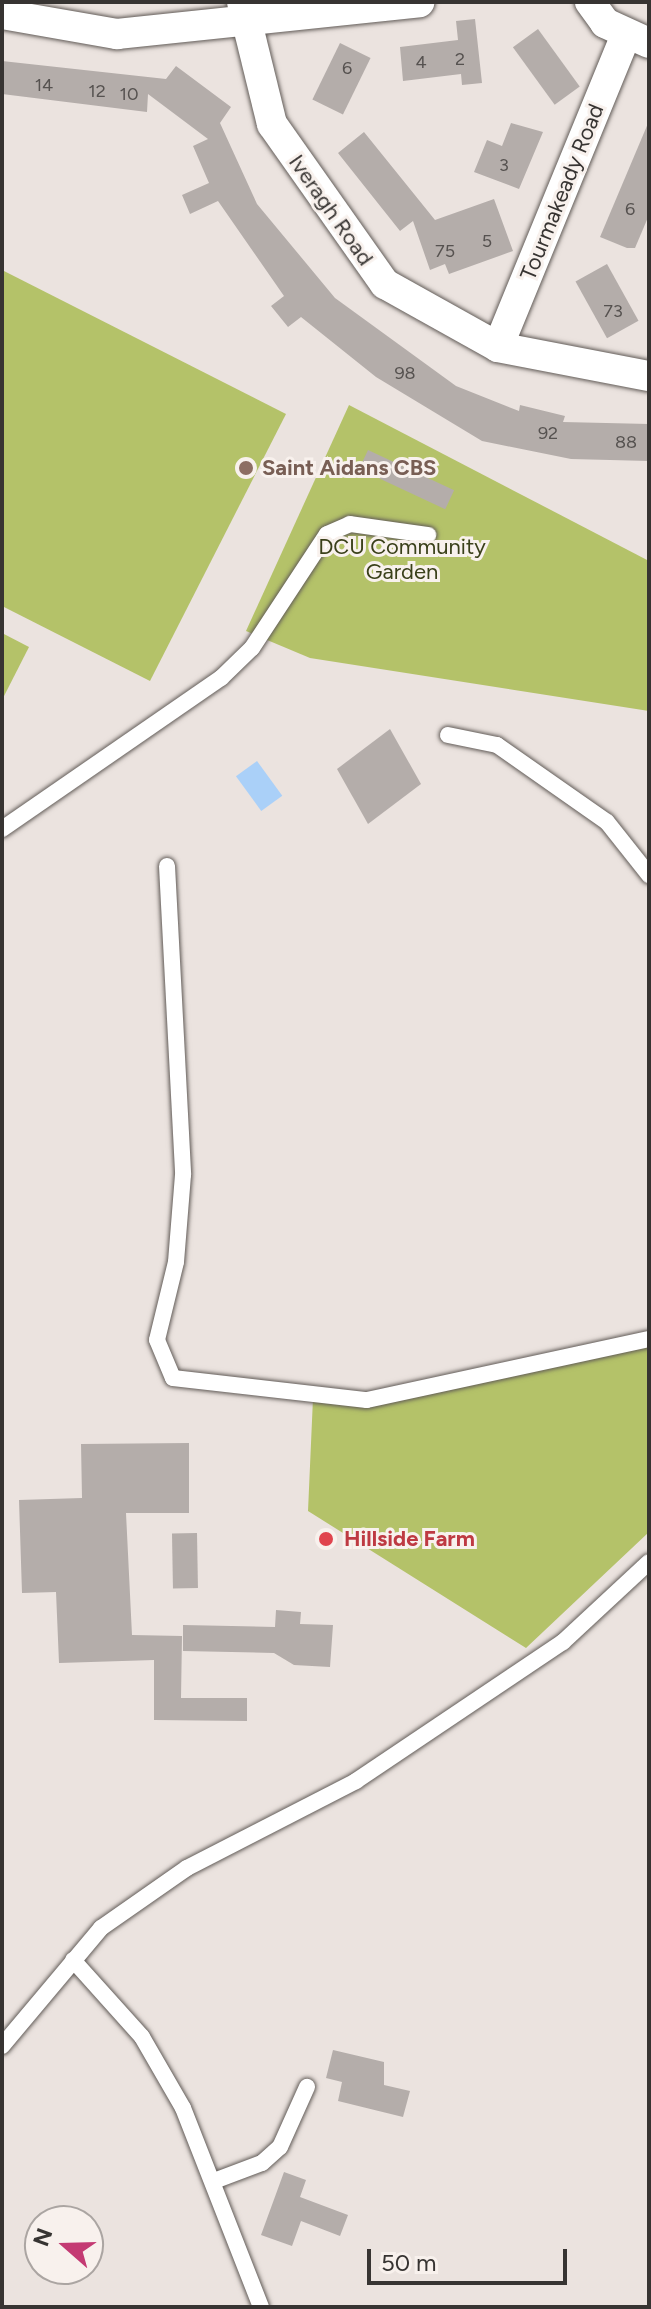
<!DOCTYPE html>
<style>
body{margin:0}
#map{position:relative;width:651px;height:2309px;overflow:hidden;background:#ebe3df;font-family:Figtree,sans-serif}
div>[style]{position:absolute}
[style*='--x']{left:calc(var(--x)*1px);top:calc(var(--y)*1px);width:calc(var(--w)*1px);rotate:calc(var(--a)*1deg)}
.green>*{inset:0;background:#b4c269}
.water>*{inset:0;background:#aad0f8;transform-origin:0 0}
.building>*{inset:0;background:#b4adaa;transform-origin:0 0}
.roads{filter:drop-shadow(0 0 2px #625c58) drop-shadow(0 0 2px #625c58)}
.lane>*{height:16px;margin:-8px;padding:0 8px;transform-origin:8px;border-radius:8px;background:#fff}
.street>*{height:30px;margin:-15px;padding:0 15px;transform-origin:15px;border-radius:15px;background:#fff}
.dots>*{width:22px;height:22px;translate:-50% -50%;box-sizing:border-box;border:4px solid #f8f1ed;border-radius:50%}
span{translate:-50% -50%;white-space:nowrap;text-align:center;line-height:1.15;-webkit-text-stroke:6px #f8f1ed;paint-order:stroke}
.number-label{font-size:18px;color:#565250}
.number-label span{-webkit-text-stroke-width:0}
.street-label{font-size:22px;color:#373432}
.education-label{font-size:22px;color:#785e54;font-weight:700}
.left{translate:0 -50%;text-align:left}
.park-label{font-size:22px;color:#3a401a}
.health-label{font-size:22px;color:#be3a42;font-weight:700}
.frame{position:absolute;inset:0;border:4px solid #373432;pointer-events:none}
.north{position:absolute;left:24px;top:2205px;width:80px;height:80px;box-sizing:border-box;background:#f8f1ed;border:2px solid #aba5a2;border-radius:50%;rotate:290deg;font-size:22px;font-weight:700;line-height:32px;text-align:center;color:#373432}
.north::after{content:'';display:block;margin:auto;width:28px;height:36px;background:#c43a73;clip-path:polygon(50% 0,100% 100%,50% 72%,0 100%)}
.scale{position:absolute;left:367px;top:2249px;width:200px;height:36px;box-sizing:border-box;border:4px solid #373432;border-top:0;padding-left:10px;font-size:24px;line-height:28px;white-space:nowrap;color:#373432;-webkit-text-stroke:6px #f8f1ed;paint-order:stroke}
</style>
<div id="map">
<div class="green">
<div style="clip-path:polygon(2px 270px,286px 414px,150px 681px,2px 606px)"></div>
<div style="clip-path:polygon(349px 405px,649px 561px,649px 711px,310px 658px,246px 631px)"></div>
<div style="clip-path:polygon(2px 633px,29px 647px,2px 700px)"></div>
<div style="clip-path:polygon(649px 1339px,649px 1532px,526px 1648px,308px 1511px,313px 1398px,372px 1398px)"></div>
</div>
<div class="water">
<div style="left:257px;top:761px;width:43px;height:26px;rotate:54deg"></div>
</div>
<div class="building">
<div style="clip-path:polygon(475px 19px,482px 83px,462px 85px,461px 74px,403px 81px,400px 47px,458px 40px,456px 21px)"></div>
<div style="left:538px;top:29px;width:71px;height:31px;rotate:54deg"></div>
<div style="left:340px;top:43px;width:34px;height:63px;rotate:26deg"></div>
<div style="clip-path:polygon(2px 61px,166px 79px,176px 66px,231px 107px,220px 123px,257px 204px,335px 298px,456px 386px,519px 411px,520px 405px,565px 416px,563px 422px,649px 424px,649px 461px,571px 459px,482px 441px,376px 377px,301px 317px,288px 327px,271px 306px,284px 296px,218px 201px,190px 214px,182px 195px,209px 183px,193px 146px,208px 139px,148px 94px,147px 112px,2px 94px)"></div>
<div style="clip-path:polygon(649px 121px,649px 215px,635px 248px,627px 248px,600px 237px)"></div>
<div style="clip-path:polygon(511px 123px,543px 132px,519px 189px,474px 172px,487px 140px,502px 146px)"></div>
<div style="clip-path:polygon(364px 132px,435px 220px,494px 199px,513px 251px,449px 274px,445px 264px,430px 270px,413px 221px,400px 231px,338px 153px)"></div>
<div style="left:607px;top:264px;width:65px;height:36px;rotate:61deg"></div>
<div style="left:368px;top:450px;width:95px;height:21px;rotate:25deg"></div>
<div style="clip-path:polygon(390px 729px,421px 784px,368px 824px,337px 769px)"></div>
<div style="clip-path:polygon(189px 1443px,189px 1513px,126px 1513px,132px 1635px,182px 1636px,181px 1698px,247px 1698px,247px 1721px,154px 1720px,154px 1660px,59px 1663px,56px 1592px,22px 1593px,19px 1500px,82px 1498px,81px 1444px)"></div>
<div style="left:197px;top:1533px;width:55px;height:25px;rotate:89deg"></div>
<div style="clip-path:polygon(276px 1610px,301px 1612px,300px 1624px,333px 1625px,330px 1667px,294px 1665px,274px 1653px,183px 1651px,183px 1625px,275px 1627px)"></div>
<div style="clip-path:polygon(333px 2050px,384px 2062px,384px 2085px,410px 2091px,403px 2117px,338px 2101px,342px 2082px,326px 2078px)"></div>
<div style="clip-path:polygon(284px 2172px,306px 2180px,300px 2197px,348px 2215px,340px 2236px,301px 2221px,292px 2246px,261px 2235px)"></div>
</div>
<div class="roads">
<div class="lane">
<div style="--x:448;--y:735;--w:50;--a:11.5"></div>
<div style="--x:497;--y:745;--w:134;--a:35"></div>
<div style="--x:607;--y:822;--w:68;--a:51.6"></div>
<div style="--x:2;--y:829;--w:266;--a:-34.6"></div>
<div style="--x:221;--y:678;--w:43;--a:-44.1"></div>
<div style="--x:252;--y:648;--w:136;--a:-56.7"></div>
<div style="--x:327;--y:534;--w:25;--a:-23"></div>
<div style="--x:350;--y:524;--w:79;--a:8"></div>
<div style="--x:167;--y:866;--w:309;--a:87"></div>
<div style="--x:183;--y:1175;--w:87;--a:94.6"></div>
<div style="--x:176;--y:1262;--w:80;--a:103.7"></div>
<div style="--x:157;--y:1340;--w:41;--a:67.2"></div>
<div style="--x:173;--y:1378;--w:195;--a:6.5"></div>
<div style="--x:367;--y:1400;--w:289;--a:-12.2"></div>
<div style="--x:73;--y:1960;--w:103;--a:48.1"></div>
<div style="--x:142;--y:2037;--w:82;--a:60"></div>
<div style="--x:183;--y:2108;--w:214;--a:68.6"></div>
<div style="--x:2;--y:2046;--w:154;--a:-50"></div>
<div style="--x:101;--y:1928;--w:105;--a:-34.9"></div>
<div style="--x:187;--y:1868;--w:190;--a:-27.2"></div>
<div style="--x:356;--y:1781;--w:249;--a:-33.9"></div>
<div style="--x:563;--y:1642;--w:117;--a:-42.9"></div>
<div style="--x:214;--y:2181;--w:51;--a:-20.6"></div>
<div style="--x:262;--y:2163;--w:24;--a:-42"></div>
<div style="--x:280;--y:2147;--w:66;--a:-65.8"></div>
</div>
<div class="street">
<div style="--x:242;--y:2;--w:126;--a:76.2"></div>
<div style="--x:272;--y:124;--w:196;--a:54.8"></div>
<div style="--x:385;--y:284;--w:129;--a:29.1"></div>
<div style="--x:498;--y:347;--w:154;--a:10.9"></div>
<div style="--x:590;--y:2;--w:26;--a:54"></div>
<div style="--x:605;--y:23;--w:48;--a:24.4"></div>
<div style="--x:2;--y:14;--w:117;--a:9.9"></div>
<div style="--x:117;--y:34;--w:304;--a:-6"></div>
<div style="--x:498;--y:347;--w:335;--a:-67.7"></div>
</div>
</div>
<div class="dots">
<div style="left:246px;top:468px;background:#8d6e63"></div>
<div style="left:326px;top:1539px;background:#e0444e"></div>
</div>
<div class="number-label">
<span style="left:460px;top:59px">2</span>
<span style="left:421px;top:62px">4</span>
<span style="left:347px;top:68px">6</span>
<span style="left:44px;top:85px">14</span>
<span style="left:97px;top:91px">12</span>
<span style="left:129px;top:94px">10</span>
<span style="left:504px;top:165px">3</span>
<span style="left:630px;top:209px">6</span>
<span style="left:487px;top:241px">5</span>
<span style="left:445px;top:251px">75</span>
<span style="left:613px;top:311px">73</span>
<span style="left:405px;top:373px">98</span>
<span style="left:548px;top:433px">92</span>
<span style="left:626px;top:442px">88</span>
</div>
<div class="street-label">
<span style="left:562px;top:192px;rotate:-68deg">Tourmakeady Road</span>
<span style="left:331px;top:210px;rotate:55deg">Iveragh Road</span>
</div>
<div class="education-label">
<span class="left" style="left:262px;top:468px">Saint Aidans CBS</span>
</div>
<div class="park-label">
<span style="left:402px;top:559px">DCU Community<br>Garden</span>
</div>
<div class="health-label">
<span class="left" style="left:344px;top:1539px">Hillside Farm</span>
</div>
<div class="frame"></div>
<div class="north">N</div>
<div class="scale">50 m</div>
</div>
